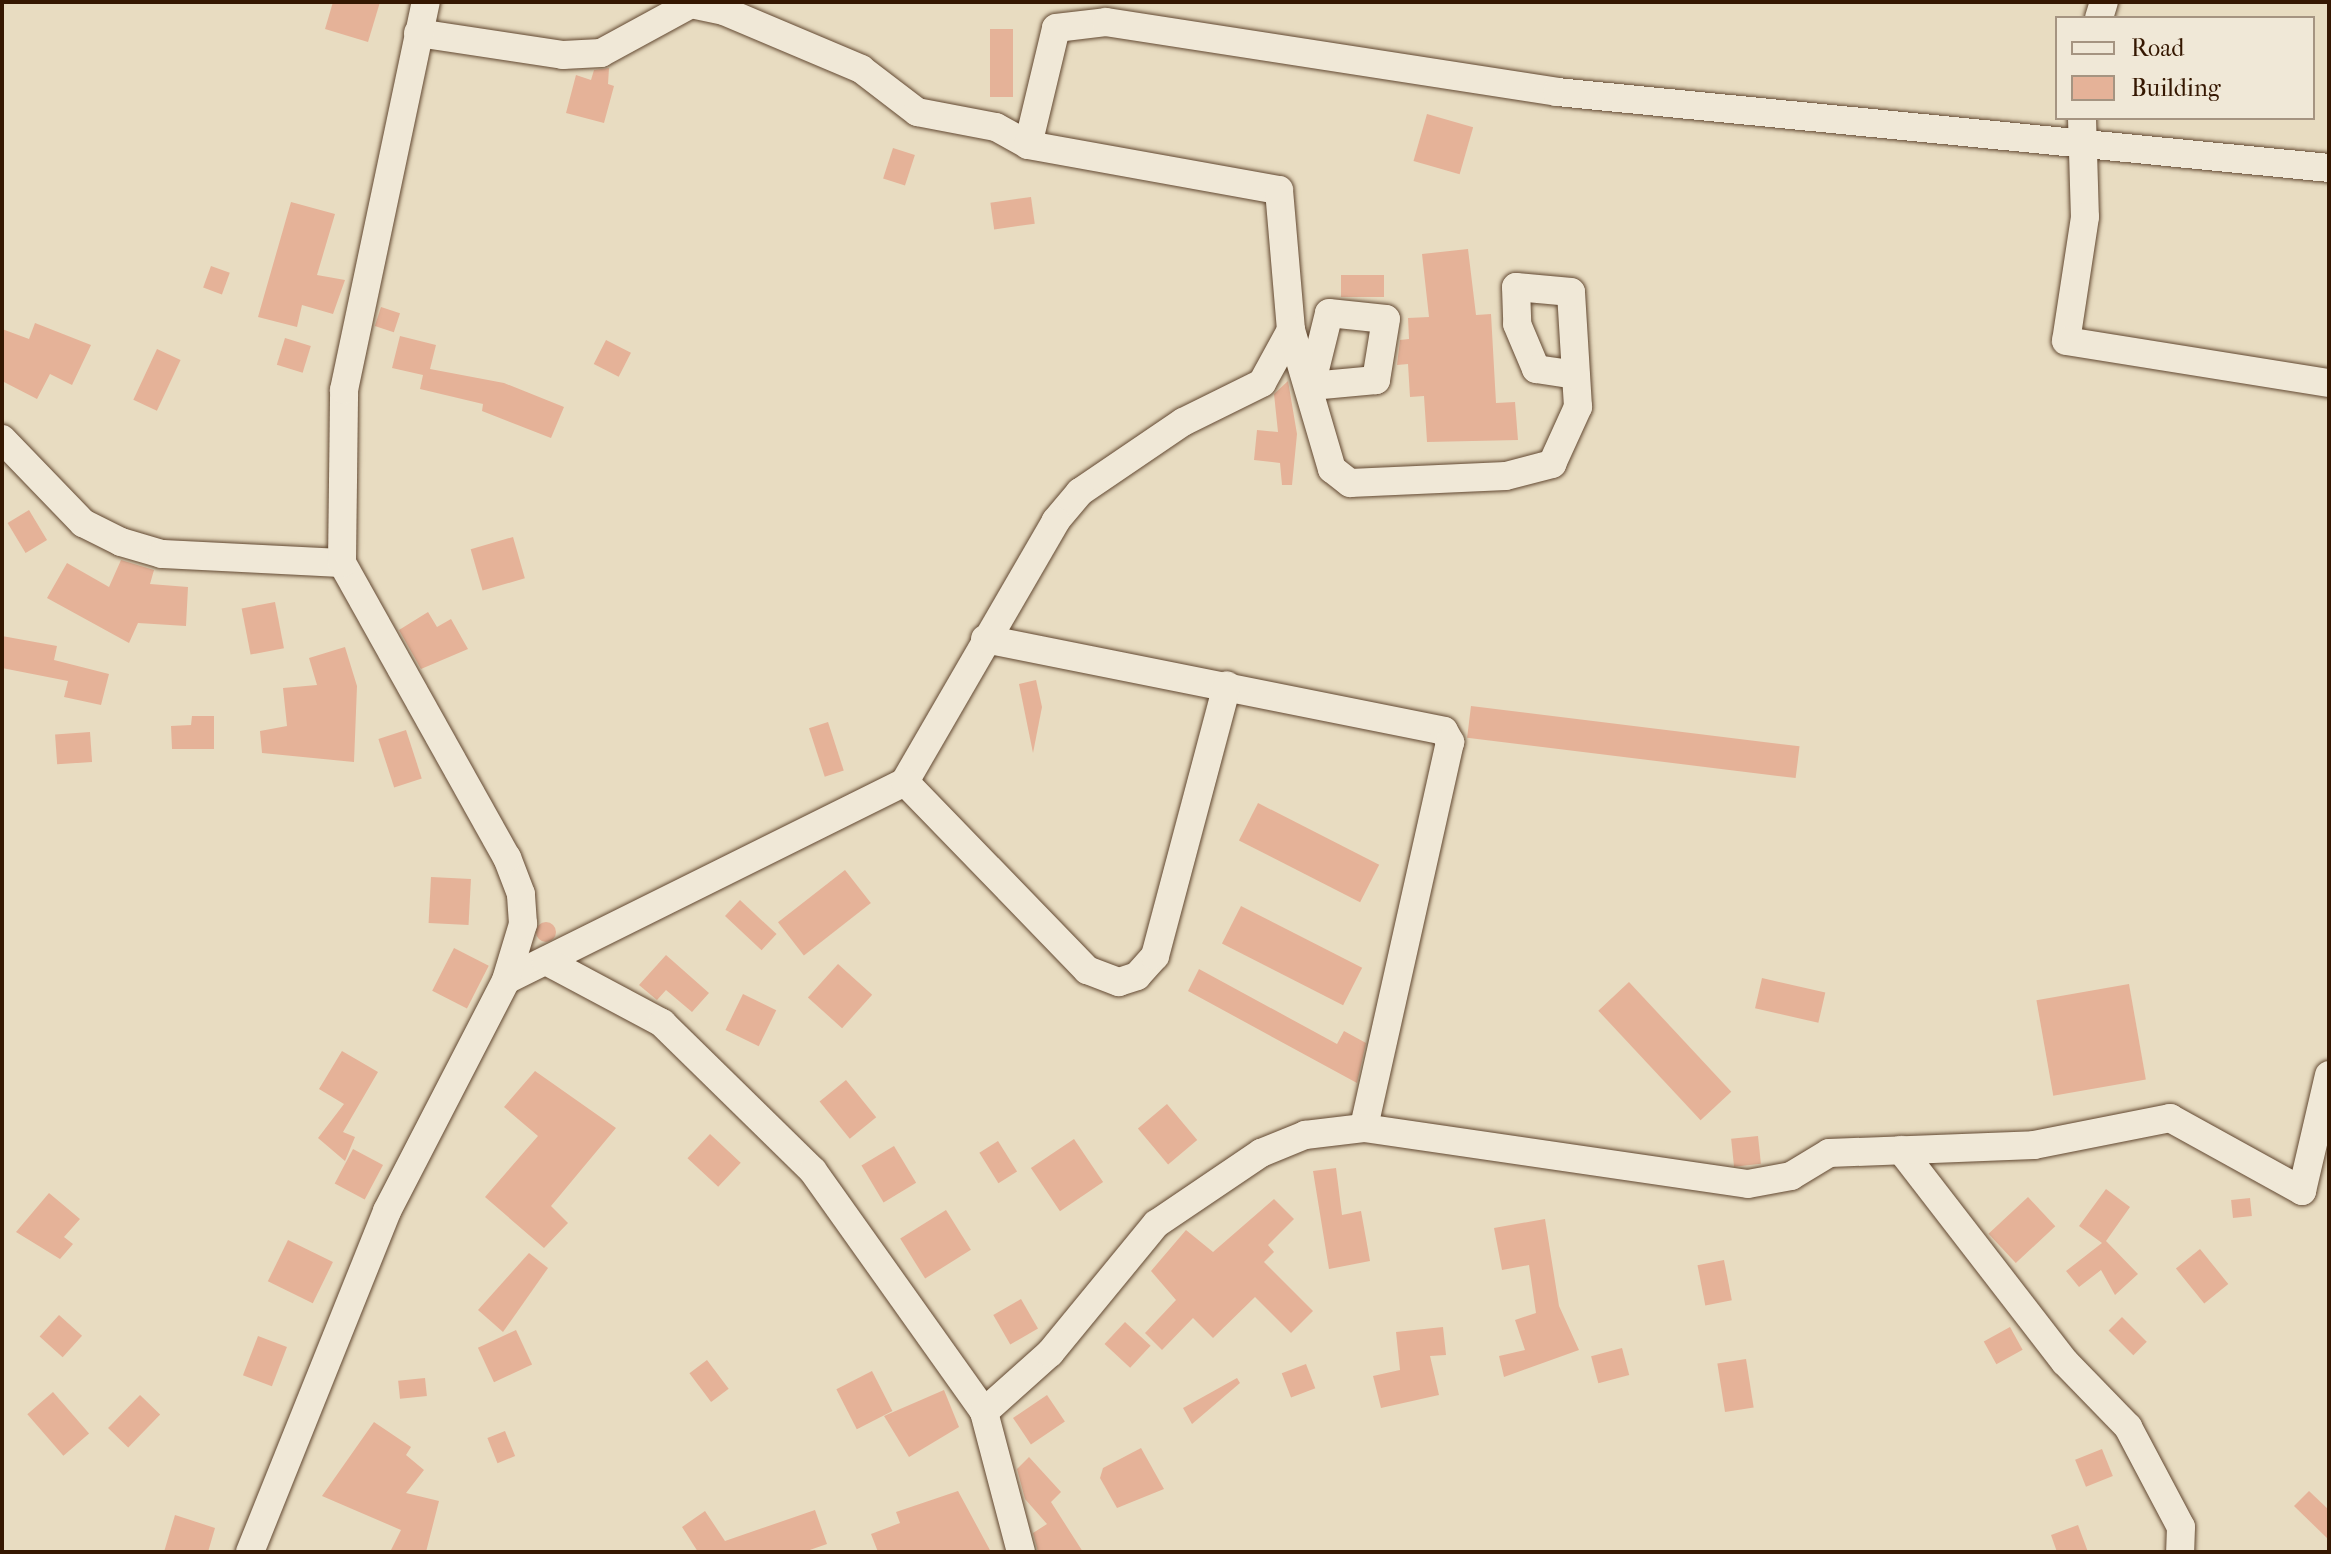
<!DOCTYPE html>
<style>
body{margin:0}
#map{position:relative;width:2331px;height:1554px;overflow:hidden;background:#e8dcc1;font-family:"IM FELL French Canon",serif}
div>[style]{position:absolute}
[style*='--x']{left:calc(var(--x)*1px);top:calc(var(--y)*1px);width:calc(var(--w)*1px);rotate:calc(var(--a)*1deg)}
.building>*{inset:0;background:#e5b298;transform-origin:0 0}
.round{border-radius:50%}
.roads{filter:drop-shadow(0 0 2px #624831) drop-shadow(0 0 2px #624831)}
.minor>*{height:28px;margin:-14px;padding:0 14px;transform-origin:14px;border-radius:14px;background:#f0e8d7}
span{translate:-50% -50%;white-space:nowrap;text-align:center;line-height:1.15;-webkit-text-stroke:7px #f0e8d7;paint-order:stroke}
.frame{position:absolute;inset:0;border:4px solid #351701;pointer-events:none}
.legend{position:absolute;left:2055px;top:16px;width:260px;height:104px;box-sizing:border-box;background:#f0e8d7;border:2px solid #a59481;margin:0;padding:10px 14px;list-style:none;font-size:24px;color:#351701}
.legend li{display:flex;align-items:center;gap:16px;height:40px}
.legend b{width:40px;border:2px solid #a59481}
</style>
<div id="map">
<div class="building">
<div style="clip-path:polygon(333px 2px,380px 2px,368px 42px,325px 29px)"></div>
<div style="left:990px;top:29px;width:23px;height:68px"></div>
<div style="clip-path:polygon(609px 68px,608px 84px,614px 86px,604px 123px,566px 113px,576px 75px,591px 80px,594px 70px)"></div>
<div style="left:1427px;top:114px;width:48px;height:49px;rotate:16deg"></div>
<div style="left:893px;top:148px;width:23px;height:32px;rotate:18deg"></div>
<div style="left:1031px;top:197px;width:27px;height:41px;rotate:82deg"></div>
<div style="clip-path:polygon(291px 202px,335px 214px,317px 275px,345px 280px,333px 314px,302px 305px,297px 327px,258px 317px)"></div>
<div style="clip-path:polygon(1468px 249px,1476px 315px,1491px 314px,1496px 403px,1515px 402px,1518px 440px,1427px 442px,1424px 396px,1410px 397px,1408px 364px,1397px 365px,1400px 340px,1409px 339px,1408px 318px,1429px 317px,1422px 254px)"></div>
<div style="left:211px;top:266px;width:20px;height:23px;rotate:20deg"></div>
<div style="left:1341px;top:275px;width:43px;height:22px"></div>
<div style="left:381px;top:307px;width:20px;height:20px;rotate:18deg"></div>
<div style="clip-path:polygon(35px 323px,91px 345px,72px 385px,50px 374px,37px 399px,2px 381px,2px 329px,29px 339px)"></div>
<div style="clip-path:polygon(400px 336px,436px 345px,430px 369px,504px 383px,564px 407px,551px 438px,482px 411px,483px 404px,420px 389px,423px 375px,392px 368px)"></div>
<div style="left:285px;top:338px;width:27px;height:28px;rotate:17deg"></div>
<div style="left:606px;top:340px;width:28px;height:27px;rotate:27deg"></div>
<div style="left:157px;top:349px;width:26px;height:56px;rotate:25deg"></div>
<div style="clip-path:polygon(1288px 381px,1297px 434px,1292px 485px,1282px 485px,1280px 463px,1254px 460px,1257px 430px,1278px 432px,1274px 394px)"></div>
<div style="left:29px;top:510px;width:35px;height:25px;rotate:59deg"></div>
<div style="left:513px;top:537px;width:43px;height:44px;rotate:74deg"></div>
<div style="clip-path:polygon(121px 560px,154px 570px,150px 584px,188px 587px,186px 626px,138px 623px,129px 643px,47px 598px,67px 563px,109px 587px)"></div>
<div style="left:275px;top:602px;width:47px;height:34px;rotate:79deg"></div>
<div style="clip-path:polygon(428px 612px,437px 627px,451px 619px,468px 649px,421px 669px,399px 630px)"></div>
<div style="clip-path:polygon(2px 636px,57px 646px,54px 660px,109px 674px,101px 705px,64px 697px,68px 681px,2px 668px)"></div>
<div style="clip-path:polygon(345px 647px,357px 686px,354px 762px,262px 753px,260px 731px,287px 726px,283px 688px,317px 685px,309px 658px)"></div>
<div style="clip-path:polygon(1036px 680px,1042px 707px,1033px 753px,1019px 684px)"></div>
<div style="left:1471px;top:706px;width:331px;height:32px;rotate:7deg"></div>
<div style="clip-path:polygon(192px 716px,214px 716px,214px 749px,172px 749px,171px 726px,191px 725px)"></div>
<div style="left:828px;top:722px;width:51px;height:20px;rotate:72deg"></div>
<div style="left:406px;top:730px;width:51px;height:29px;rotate:72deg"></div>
<div style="left:90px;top:732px;width:30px;height:35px;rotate:86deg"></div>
<div style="left:1258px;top:803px;width:136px;height:42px;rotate:27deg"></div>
<div style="left:845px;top:870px;width:42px;height:85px;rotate:52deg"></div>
<div style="left:431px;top:877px;width:40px;height:46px;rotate:3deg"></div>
<div style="left:740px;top:900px;width:50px;height:22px;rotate:43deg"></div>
<div style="left:1241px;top:906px;width:136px;height:42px;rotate:27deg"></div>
<div class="round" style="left:536px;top:922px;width:20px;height:20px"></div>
<div style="left:454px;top:948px;width:39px;height:48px;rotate:27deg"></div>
<div style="clip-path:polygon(666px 955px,709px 993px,692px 1012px,666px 990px,657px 1000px,639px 985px)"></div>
<div style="left:838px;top:964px;width:46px;height:45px;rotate:42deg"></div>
<div style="clip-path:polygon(1199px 969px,1337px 1044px,1344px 1031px,1366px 1043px,1357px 1083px,1188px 991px)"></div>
<div style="left:1762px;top:978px;width:65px;height:31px;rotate:13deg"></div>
<div style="left:1629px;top:982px;width:150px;height:42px;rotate:47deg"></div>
<div style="left:2129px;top:984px;width:97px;height:94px;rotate:80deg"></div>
<div style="left:743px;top:994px;width:37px;height:40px;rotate:26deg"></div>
<div style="clip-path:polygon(342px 1051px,378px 1072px,343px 1132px,355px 1137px,345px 1161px,318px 1138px,344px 1104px,319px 1089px)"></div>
<div style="clip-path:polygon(535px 1071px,616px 1128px,551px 1206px,568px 1223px,544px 1248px,485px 1197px,538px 1136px,504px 1107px)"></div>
<div style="left:846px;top:1080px;width:48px;height:34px;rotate:51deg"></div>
<div style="left:1167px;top:1104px;width:47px;height:38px;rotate:50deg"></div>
<div style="left:710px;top:1134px;width:42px;height:33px;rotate:43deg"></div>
<div style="left:1758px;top:1136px;width:28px;height:27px;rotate:84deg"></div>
<div style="left:1074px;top:1139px;width:52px;height:52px;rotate:56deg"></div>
<div style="left:998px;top:1141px;width:36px;height:22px;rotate:58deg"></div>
<div style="left:894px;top:1146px;width:43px;height:38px;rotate:59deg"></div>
<div style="left:353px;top:1149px;width:34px;height:39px;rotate:28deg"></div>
<div style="clip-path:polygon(1336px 1168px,1342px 1215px,1361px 1211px,1370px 1261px,1329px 1269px,1313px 1171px)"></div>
<div style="clip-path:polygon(2106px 1189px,2130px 1207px,2106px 1241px,2138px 1274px,2115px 1295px,2101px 1270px,2079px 1287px,2066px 1271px,2102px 1243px,2079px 1226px)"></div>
<div style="clip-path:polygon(49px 1193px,80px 1219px,64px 1237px,73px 1244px,60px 1259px,16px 1232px)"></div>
<div style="left:2028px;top:1197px;width:40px;height:54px;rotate:47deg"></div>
<div style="left:2250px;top:1198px;width:18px;height:19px;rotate:84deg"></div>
<div style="clip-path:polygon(1274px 1199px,1294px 1219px,1268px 1245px,1274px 1252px,1264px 1262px,1313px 1311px,1291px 1333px,1255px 1297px,1213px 1338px,1193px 1318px,1162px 1350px,1145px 1333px,1176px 1300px,1151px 1271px,1186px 1230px,1213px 1252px)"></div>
<div style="left:946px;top:1210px;width:47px;height:54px;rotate:58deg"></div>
<div style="clip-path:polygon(1545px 1219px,1559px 1306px,1579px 1350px,1504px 1377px,1499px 1356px,1525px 1350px,1515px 1320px,1536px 1313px,1529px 1265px,1502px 1270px,1494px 1228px)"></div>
<div style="left:288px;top:1240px;width:50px;height:46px;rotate:26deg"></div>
<div style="left:2200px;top:1249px;width:45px;height:31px;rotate:51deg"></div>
<div style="clip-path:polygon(529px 1253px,548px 1268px,503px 1332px,478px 1310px)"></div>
<div style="left:1724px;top:1260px;width:41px;height:27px;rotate:79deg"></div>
<div style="left:1021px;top:1299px;width:34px;height:32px;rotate:60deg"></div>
<div style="left:59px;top:1315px;width:31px;height:29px;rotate:42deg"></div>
<div style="left:2122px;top:1317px;width:35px;height:19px;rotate:45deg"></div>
<div style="left:1125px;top:1322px;width:35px;height:30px;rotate:43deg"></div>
<div style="clip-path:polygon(1443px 1327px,1446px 1355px,1430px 1356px,1439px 1395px,1381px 1408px,1373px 1376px,1400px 1370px,1396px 1332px)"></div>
<div style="left:2010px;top:1327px;width:26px;height:30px;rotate:61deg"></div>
<div style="left:516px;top:1330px;width:38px;height:42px;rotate:65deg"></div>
<div style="left:258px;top:1336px;width:31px;height:42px;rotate:21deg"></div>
<div style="left:1622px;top:1348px;width:28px;height:32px;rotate:75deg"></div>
<div style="left:1746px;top:1359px;width:49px;height:29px;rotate:81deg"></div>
<div style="left:707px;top:1360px;width:36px;height:22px;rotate:53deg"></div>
<div style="left:1306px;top:1364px;width:26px;height:26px;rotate:69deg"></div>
<div style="left:872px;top:1371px;width:45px;height:40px;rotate:63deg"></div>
<div style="left:425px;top:1378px;width:18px;height:27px;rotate:84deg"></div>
<div style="clip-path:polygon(1237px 1378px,1240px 1383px,1192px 1424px,1183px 1408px)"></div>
<div style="clip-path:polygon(944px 1390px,959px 1427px,909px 1457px,884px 1416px)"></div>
<div style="left:53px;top:1392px;width:55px;height:34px;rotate:49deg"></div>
<div style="left:140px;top:1395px;width:28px;height:46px;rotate:44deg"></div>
<div style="left:1047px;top:1395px;width:32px;height:41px;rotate:56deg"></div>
<div style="clip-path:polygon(374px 1422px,411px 1447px,406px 1455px,424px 1470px,406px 1493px,439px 1501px,426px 1552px,390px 1552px,401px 1530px,322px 1496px)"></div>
<div style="left:505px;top:1431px;width:27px;height:19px;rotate:68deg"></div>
<div style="clip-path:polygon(1141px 1448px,1164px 1489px,1117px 1508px,1100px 1478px,1103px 1468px)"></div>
<div style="left:2102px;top:1449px;width:29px;height:29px;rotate:68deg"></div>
<div style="clip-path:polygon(1029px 1457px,1061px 1492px,1051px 1502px,1083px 1552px,1038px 1552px,1033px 1533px,1047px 1524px,1025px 1499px,1017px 1469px)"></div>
<div style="clip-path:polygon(958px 1491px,991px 1552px,878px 1552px,871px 1534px,900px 1523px,896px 1512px)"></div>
<div style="clip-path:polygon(2309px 1491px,2329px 1510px,2329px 1540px,2294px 1506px)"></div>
<div style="clip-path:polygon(815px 1510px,827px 1544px,804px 1552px,698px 1552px,682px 1527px,705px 1511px,725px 1541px)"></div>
<div style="clip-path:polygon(175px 1515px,215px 1528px,208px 1552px,164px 1552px)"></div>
<div style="clip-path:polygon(2078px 1525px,2088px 1552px,2057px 1552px,2051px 1535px)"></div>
</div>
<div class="roads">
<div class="minor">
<div style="--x:2099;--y:18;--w:17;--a:-73"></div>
<div style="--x:418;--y:33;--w:147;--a:8.6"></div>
<div style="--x:563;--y:55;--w:38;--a:-3"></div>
<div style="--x:601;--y:53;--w:102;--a:-28.6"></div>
<div style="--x:691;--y:4;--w:34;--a:12"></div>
<div style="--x:724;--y:11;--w:149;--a:22.9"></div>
<div style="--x:861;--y:69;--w:71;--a:37.5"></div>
<div style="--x:917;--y:112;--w:80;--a:10.8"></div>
<div style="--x:996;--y:127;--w:37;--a:29"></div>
<div style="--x:1028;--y:145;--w:255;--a:10.2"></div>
<div style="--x:1279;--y:190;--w:141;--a:85.1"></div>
<div style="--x:1291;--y:330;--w:60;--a:118.7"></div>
<div style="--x:1262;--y:383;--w:88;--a:153.7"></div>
<div style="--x:1183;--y:422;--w:125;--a:145.8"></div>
<div style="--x:1080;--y:492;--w:38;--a:130"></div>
<div style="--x:1056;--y:521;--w:302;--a:120.1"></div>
<div style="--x:905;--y:782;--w:445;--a:153.6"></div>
<div style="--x:2082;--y:118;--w:99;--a:88.3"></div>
<div style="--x:2085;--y:217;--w:125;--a:98.7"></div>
<div style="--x:2066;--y:341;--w:266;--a:9.1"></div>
<div style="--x:1028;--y:145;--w:120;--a:-76.5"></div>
<div style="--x:1056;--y:28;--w:50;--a:-6.8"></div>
<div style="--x:1106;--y:22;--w:456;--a:8.8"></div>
<div style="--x:1557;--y:92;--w:776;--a:5.62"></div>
<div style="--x:1329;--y:313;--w:57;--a:6"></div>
<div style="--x:1386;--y:319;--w:62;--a:99.3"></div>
<div style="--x:1376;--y:380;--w:65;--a:174.7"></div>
<div style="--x:1311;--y:386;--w:75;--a:-76.1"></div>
<div style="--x:1291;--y:330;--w:145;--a:73.6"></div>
<div style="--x:1332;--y:469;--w:23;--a:38"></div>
<div style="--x:1350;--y:483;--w:156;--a:-2.6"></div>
<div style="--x:1506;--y:476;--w:48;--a:-14.6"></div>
<div style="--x:1552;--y:464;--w:63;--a:-65.5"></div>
<div style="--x:1578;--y:407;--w:115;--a:-93.5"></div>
<div style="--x:1571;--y:292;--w:55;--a:-174.8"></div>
<div style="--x:1516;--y:287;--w:37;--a:88"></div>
<div style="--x:1517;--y:324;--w:49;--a:67.1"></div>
<div style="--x:1536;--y:369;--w:40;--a:8.5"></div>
<div style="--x:2;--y:439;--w:117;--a:46"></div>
<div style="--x:83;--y:523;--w:42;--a:26.6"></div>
<div style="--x:121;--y:542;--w:43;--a:16.3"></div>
<div style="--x:162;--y:554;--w:180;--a:2.9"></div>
<div style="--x:985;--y:639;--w:468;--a:11.3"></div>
<div style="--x:1444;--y:731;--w:13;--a:61"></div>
<div style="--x:1450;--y:742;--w:395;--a:102.6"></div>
<div style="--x:905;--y:782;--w:262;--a:45.9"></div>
<div style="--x:1087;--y:970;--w:34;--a:21"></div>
<div style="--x:1119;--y:982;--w:19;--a:-18"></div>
<div style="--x:1137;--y:976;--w:27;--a:-48"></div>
<div style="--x:1155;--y:956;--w:280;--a:-75.1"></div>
<div style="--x:546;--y:961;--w:132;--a:28.1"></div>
<div style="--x:662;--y:1023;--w:211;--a:44.4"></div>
<div style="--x:813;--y:1171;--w:296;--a:54.6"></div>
<div style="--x:984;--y:1412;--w:145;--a:75.2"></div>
<div style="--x:1901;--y:1150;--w:268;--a:52.3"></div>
<div style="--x:2065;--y:1362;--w:91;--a:45.9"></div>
<div style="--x:2128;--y:1427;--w:113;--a:62.1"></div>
<div style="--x:2181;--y:1527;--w:25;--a:92"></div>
<div style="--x:984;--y:1412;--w:89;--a:-41.8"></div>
<div style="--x:1050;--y:1353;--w:167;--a:-50.6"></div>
<div style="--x:1156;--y:1224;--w:127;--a:-34.1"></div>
<div style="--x:1261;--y:1153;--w:48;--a:-22.2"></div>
<div style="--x:1305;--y:1135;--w:59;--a:-6.8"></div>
<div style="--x:1364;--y:1128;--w:388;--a:8.3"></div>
<div style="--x:1748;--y:1184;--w:44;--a:-10.5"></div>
<div style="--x:1791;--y:1176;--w:44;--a:-31.2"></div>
<div style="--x:1829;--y:1153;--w:205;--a:-2.2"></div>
<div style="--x:2034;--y:1145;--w:139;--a:-11.2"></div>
<div style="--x:2170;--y:1118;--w:151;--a:28.9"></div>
<div style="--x:2302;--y:1191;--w:119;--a:-76.9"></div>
<div style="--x:250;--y:1552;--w:367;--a:-68.1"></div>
<div style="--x:387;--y:1211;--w:260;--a:-62.7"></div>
<div style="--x:506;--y:980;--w:59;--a:-73.1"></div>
<div style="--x:523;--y:924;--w:30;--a:-94"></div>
<div style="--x:521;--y:894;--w:39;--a:-111"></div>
<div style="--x:507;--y:858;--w:338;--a:-119.2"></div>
<div style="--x:342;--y:563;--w:173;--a:-89.3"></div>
<div style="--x:344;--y:390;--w:397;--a:-78.1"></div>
</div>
</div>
<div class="frame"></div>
<ul class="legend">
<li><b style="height:10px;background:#f0e8d7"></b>Road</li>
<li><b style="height:22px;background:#e5b298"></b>Building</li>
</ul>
</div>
